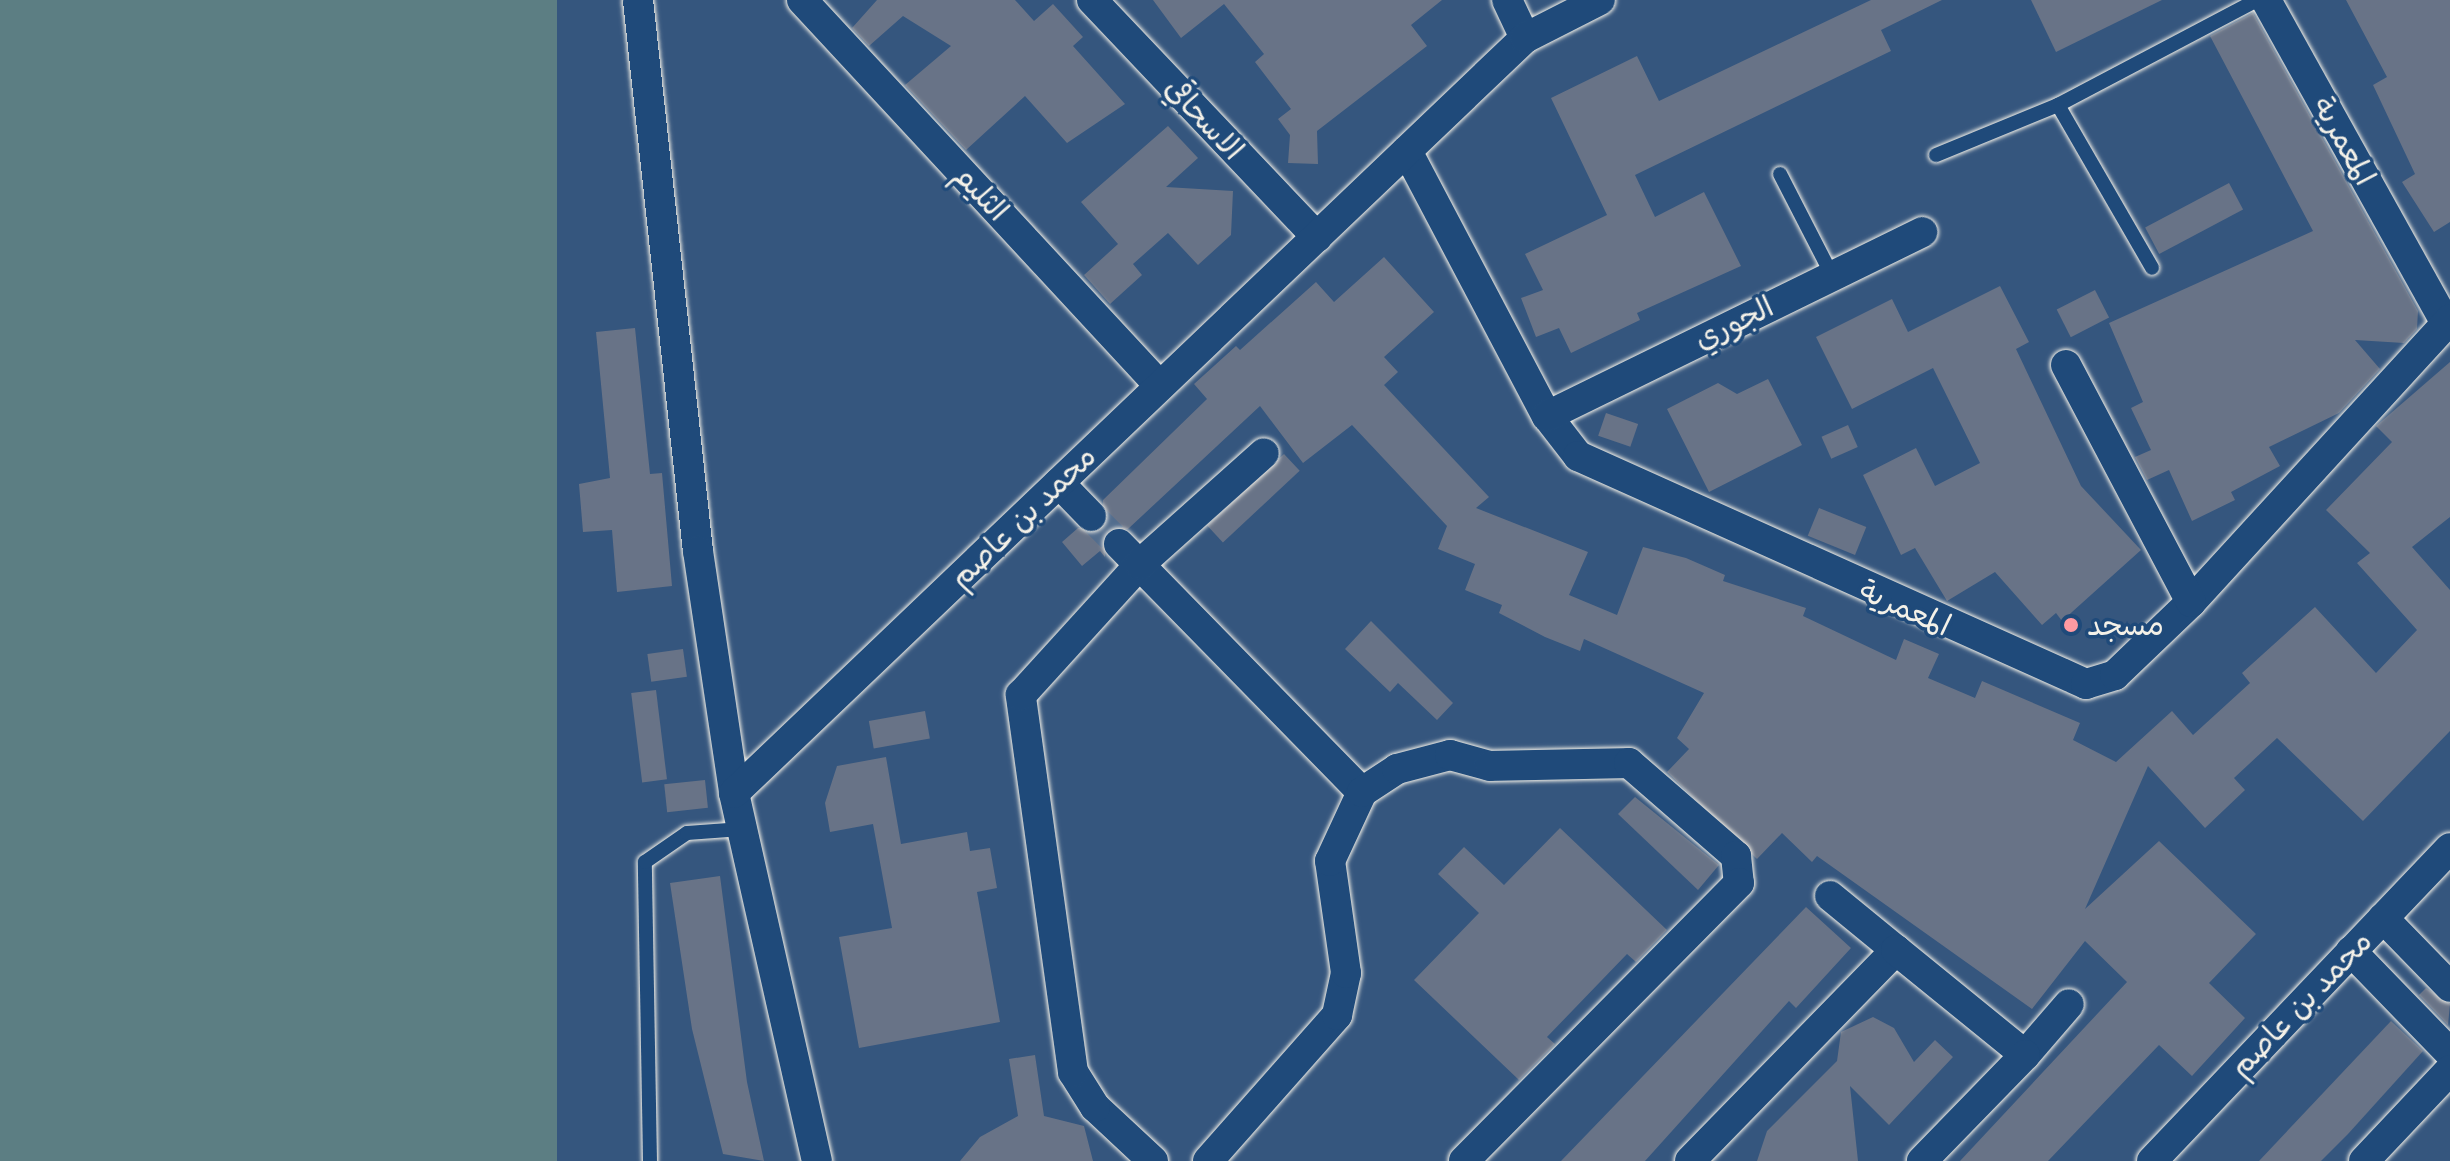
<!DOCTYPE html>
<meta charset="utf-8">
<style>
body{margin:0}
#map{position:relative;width:2450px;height:1161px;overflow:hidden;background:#35567e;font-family:Itim,"Playpen Sans Arabic",sans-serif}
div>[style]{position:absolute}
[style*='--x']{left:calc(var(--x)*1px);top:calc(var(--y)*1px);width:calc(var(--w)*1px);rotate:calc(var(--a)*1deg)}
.green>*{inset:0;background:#5c7e83;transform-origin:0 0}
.building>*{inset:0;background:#687387;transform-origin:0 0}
.minor-tunnel>*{height:30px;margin-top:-15px;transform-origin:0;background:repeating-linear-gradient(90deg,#526d8e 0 30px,transparent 0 45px)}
.roads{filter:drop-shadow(0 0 2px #f4f1e8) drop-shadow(0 0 2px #f4f1e8)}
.service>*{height:14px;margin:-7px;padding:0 7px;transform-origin:7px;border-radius:7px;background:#1f4a7a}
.minor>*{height:30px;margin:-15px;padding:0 15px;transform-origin:15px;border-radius:15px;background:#1f4a7a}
.dots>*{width:22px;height:22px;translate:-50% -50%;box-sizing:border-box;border:4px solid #1f4a7a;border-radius:50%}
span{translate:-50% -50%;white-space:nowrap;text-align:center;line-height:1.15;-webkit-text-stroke:7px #1f4a7a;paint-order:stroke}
.street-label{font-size:30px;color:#f4f1e8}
.poi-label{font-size:30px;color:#f4f1e8}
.left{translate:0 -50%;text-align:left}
</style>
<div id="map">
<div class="green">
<div style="left:0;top:0;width:557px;height:1161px"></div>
</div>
<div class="building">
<div style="clip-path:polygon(877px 0,1015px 0,1034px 21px,1053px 4px,1083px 37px,1073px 46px,1125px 104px,1067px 143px,1025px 96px,966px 150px,905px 85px,951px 46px,903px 16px,869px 46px,852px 28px)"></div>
<div style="clip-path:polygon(1153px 0,1442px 0,1411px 25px,1427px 46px,1317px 131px,1318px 164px,1288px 163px,1290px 135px,1278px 119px,1291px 109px,1255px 62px,1264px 54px,1224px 4px,1181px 38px)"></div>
<div style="clip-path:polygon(1871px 0,1942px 0,1881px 30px,1891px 51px,1635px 175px,1655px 217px,1704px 192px,1741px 266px,1637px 313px,1640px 320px,1571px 353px,1559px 328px,1536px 337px,1521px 298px,1543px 290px,1525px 254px,1607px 215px,1551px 98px,1637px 56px,1659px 101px)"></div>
<div style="clip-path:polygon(2031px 0,2162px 0,2056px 52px)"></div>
<div style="clip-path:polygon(2346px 0,2450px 0,2450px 222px,2434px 232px,2402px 182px,2415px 174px,2373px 85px,2387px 77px)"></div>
<div style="clip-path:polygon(2253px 13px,2418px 311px,2417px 329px,2404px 343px,2355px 340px,2380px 369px,2339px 413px,2269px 447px,2280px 466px,2231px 492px,2235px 500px,2192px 521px,2169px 470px,2147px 480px,2135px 457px,2151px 450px,2131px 408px,2143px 402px,2109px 323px,2313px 231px,2210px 36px)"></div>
<div style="clip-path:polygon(1168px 126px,1198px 158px,1166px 187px,1233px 191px,1231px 235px,1198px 265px,1168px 233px,1133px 264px,1142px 275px,1110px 304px,1084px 275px,1118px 244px,1081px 202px)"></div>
<div style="left:2229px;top:183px;width:30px;height:95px;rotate:62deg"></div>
<div style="clip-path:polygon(1384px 257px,1434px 312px,1384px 357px,1398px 372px,1384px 385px,1489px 497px,1476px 508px,1588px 552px,1569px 595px,1617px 615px,1643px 547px,1686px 558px,1725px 575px,1723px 581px,1806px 608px,1803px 616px,1896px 660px,1904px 639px,1939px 654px,1928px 678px,1975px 698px,1982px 681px,2080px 723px,2073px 740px,2116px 762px,2172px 711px,2193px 735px,2250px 683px,2242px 673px,2315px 607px,2376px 673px,2417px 630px,2357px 563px,2370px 553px,2326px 510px,2392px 442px,2376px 426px,2450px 362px,2450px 517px,2412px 547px,2450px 590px,2450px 731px,2363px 821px,2277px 738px,2234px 778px,2245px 790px,2205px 828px,2148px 766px,2085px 909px,2159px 841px,2256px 934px,2209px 983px,2245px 1018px,2192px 1076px,2159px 1045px,2048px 1161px,1960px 1161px,2127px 982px,2085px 941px,2032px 1009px,1817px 856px,1812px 862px,1782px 833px,1757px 859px,1667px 772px,1689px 749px,1677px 738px,1704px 693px,1584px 639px,1580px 651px,1545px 637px,1499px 613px,1502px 605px,1465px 590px,1475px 564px,1438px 549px,1447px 526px,1352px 425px,1303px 463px,1260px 406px,1128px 529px,1107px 531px,1105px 557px,1100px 551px,1082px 566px,1062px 542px,1078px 528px,1104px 528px,1103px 500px,1207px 399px,1194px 384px,1236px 346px,1240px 350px,1316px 282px,1334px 302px)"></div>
<div style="clip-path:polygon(2000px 286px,2029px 342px,2016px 349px,2081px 486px,2141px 550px,2062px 621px,2056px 613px,2042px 625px,1995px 572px,1947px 601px,1915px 548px,1901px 555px,1863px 475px,1916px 448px,1935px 486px,1980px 463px,1933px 368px,1852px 409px,1816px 337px,1892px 299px,1908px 332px)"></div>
<div style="left:2095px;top:290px;width:31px;height:43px;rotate:63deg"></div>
<div style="clip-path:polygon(635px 328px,650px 474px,662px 473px,672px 586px,617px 592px,612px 530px,583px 532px,579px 484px,610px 478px,596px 332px)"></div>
<div style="clip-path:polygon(1768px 379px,1802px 445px,1709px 492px,1667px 409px,1718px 383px,1737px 394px)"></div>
<div style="left:1606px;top:413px;width:34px;height:24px;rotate:19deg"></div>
<div style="left:1848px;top:425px;width:24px;height:29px;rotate:66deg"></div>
<div style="left:1284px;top:454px;width:23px;height:105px;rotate:47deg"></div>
<div style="left:1819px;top:508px;width:51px;height:30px;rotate:22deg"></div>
<div style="clip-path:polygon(1371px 621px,1453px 703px,1437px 720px,1398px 683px,1390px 692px,1345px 649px)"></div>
<div style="left:683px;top:649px;width:28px;height:36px;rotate:82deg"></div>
<div style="left:656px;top:690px;width:90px;height:25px;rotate:83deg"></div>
<div style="left:925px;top:711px;width:28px;height:57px;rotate:80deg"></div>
<div style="clip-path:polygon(886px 757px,901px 844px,967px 832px,970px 851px,990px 848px,997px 888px,977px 892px,1000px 1022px,859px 1048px,839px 937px,892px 928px,873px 824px,830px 832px,825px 803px,837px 766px)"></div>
<div style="left:705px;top:780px;width:28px;height:41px;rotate:84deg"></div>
<div style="clip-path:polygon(1635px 797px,1719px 865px,1698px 890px,1618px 814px)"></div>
<div style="clip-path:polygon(1560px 828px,1667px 930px,1636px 962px,1627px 954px,1547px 1037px,1555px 1044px,1519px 1080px,1414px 980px,1479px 913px,1438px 874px,1464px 847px,1504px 885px)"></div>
<div style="clip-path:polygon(720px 876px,747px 1082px,764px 1161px,723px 1154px,692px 1029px,670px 883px)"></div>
<div style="clip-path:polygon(1806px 907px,1851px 948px,1796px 1008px,1789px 1001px,1645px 1161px,1561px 1161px)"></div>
<div style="clip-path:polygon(2426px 988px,2450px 1004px,2448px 1025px,2419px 995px)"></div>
<div style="clip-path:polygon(1873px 1017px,1894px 1028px,1914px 1062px,1935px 1040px,1953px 1057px,1889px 1125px,1850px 1086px,1858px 1161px,1757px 1161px,1767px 1131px,1837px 1061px,1841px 1032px)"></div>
<div style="clip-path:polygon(2391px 1021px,2423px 1051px,2348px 1134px,2321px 1161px,2259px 1161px)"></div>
<div style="clip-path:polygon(1035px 1055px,1044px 1116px,1084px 1126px,1093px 1161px,960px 1161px,980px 1137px,1018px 1116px,1009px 1059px)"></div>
</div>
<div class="minor-tunnel">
<div style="--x:1091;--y:516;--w:40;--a:45"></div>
</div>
<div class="roads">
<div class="service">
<div style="--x:2058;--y:105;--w:188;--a:60"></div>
<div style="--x:1936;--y:155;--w:132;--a:-22.3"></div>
<div style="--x:2058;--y:105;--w:225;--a:-27.8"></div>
<div style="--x:1780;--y:174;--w:114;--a:62.8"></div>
<div style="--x:650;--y:1161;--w:299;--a:-91"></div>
<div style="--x:645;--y:862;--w:51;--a:-34.6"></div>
<div style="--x:687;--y:833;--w:55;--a:-4.2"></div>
</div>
<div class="minor">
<div style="--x:638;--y:0;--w:554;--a:83.79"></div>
<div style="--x:698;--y:551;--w:245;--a:81.5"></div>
<div style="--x:734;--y:793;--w:377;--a:77.3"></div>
<div style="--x:802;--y:0;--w:526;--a:47.16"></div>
<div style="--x:1092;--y:0;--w:327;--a:46.5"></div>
<div style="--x:1507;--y:0;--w:42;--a:64.7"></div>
<div style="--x:2266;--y:0;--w:371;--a:60.9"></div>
<div style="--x:1407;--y:151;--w:300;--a:62.2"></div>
<div style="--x:1547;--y:416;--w:51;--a:52.2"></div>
<div style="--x:1578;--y:456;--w:557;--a:24.17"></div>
<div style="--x:2086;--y:684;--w:30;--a:-17"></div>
<div style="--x:2115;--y:675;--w:105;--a:-43.8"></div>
<div style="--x:2191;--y:602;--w:384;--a:-47.5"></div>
<div style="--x:2066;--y:365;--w:268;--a:62.2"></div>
<div style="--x:1547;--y:416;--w:418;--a:-26.1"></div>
<div style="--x:1059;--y:483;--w:46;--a:45.9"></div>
<div style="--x:1119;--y:544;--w:347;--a:45.6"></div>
<div style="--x:734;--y:793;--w:1093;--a:-43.67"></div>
<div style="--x:1525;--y:38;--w:84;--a:-26.9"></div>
<div style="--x:1830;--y:896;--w:85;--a:39.3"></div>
<div style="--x:2383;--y:918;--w:96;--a:45.8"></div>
<div style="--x:2351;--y:951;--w:142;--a:45.9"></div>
<div style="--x:2025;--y:1055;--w:67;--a:-49.2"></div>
<div style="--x:1153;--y:1161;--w:79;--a:-137"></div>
<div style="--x:1095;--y:1107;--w:41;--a:-122.2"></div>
<div style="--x:1073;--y:1072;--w:381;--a:-97.9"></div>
<div style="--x:1021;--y:695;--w:177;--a:-47.7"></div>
<div style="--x:1140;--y:564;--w:166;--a:-41.8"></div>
<div style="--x:1208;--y:1161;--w:195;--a:-48.5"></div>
<div style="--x:1337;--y:1015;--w:43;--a:-77.9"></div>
<div style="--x:1346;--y:973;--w:113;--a:-98.1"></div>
<div style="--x:1330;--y:861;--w:76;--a:-65.1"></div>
<div style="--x:1362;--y:792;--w:42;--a:-33.3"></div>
<div style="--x:1397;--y:769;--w:55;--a:-14.8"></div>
<div style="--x:1450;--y:755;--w:41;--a:15.4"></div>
<div style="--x:1490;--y:766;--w:139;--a:-1.2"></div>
<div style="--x:1629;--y:763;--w:142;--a:41"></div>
<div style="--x:1736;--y:856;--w:27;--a:84"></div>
<div style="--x:1739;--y:883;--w:391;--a:134.7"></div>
<div style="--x:1690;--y:1161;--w:295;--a:-45.7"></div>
<div style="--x:1896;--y:950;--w:166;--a:39.1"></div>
<div style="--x:2025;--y:1055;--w:148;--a:134.2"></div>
<div style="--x:2152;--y:1161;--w:432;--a:-46.4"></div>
<div style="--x:2364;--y:1161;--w:125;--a:-46.6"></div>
</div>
</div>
<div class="dots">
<div style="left:2071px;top:625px;background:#ff9aa2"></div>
</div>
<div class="street-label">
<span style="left:1204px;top:119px;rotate:47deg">الاسحاقي</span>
<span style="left:2344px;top:141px;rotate:61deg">المعمرية</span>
<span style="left:981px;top:193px;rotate:47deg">الثليم</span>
<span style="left:1734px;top:323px;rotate:-26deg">الجوري</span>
<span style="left:1023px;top:517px;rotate:-44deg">محمد بن عاصم</span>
<span style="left:1905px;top:608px;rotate:24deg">المعمرية</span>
<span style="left:2301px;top:1004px;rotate:-46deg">محمد بن عاصم</span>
</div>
<div class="poi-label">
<span class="left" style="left:2087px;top:625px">مسجد</span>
</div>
</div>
